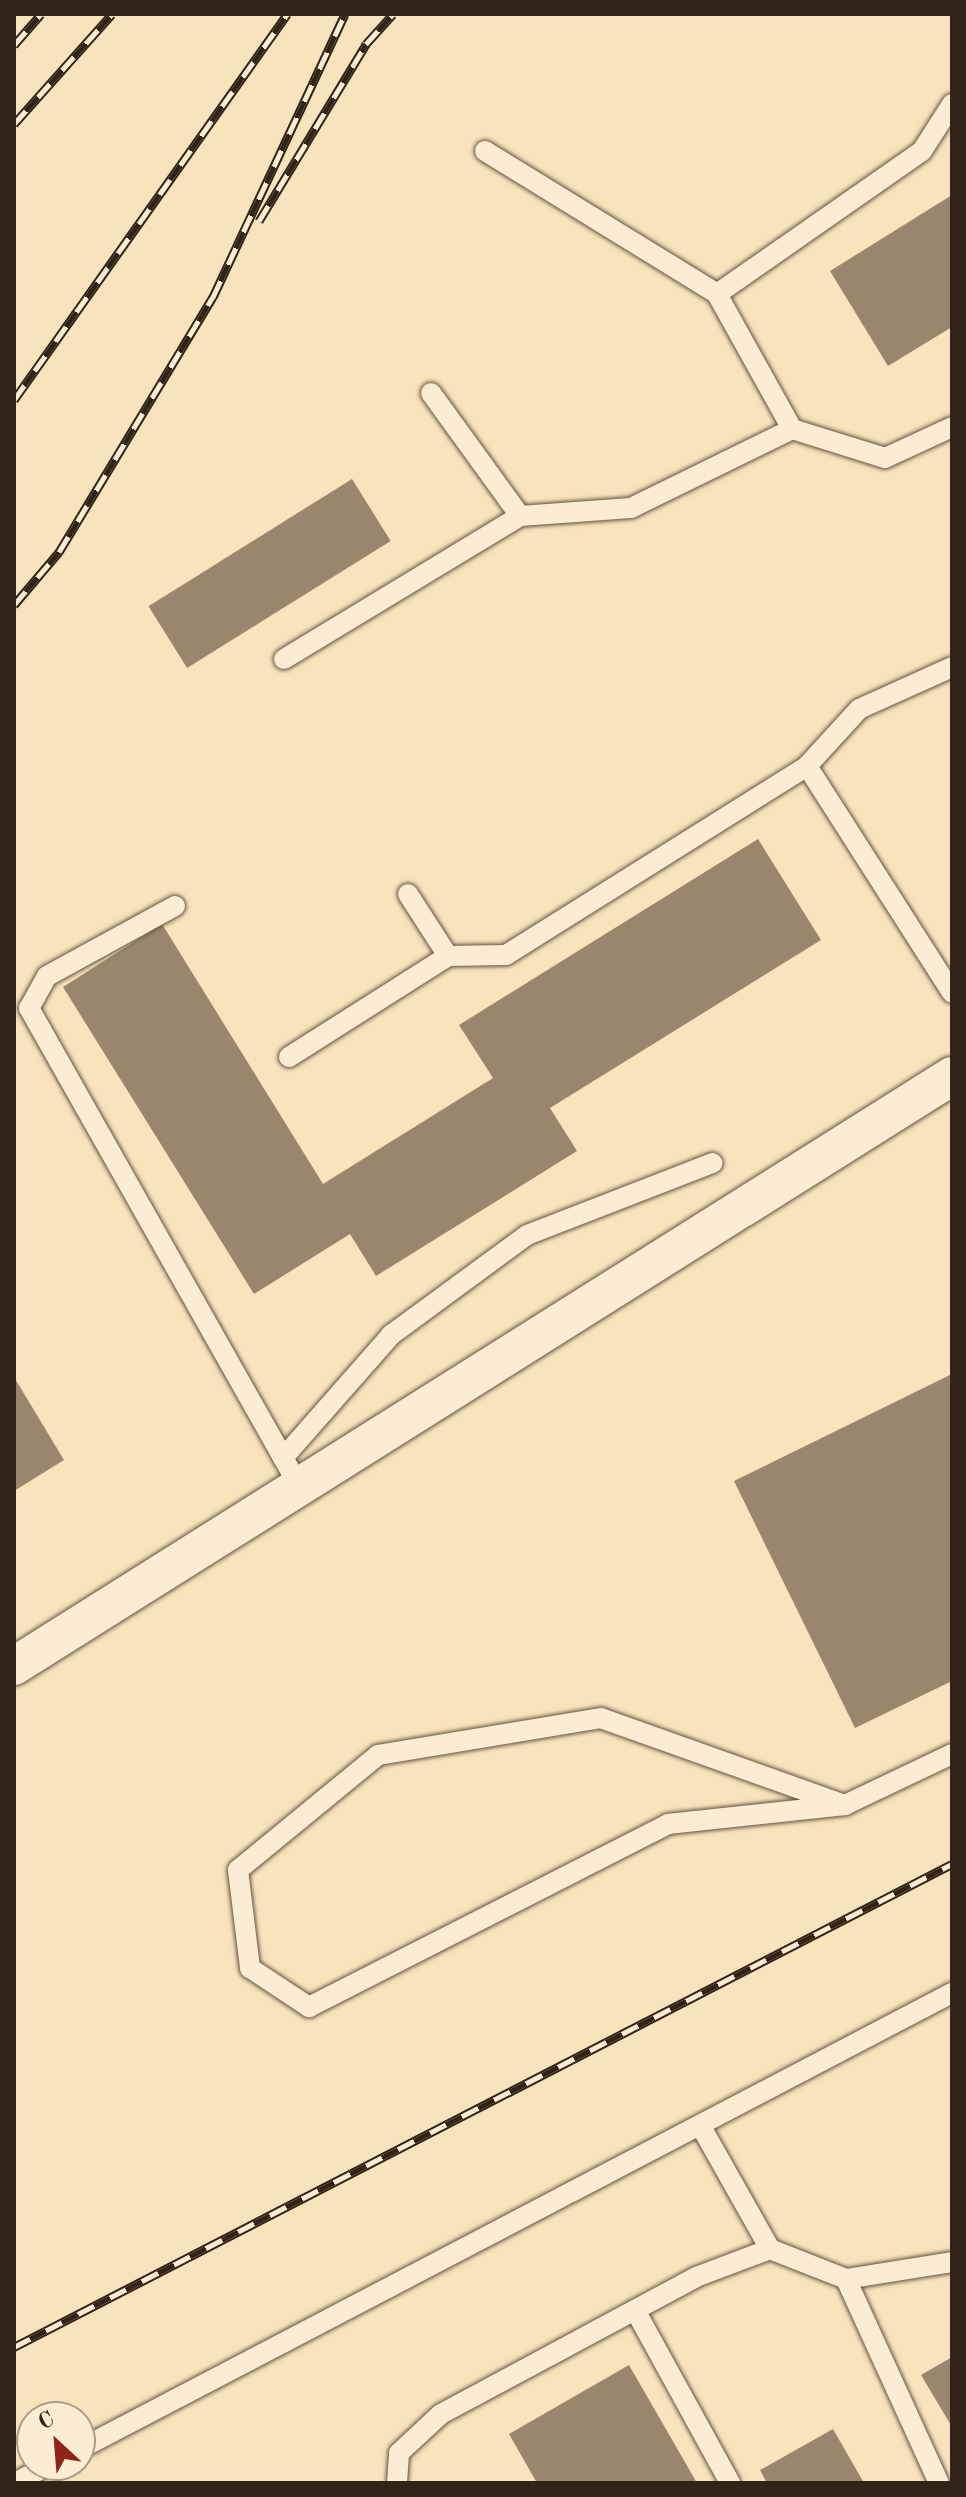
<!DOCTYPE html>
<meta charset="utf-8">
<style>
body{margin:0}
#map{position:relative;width:966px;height:2497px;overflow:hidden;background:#f8e4bc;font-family:"Old Standard TT",serif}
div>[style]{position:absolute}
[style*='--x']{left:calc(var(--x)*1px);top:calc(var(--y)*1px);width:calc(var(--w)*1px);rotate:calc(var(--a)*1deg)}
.building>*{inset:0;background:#98876d;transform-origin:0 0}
.roads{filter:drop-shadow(0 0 2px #635340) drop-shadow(0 0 2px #635340)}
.lane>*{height:20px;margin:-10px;padding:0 10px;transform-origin:10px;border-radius:10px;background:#faedd3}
.street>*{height:38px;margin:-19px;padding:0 19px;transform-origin:19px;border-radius:19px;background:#faedd3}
.rail>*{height:9px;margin-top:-4.5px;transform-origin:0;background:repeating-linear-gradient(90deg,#faedd3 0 18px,#312317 0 36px);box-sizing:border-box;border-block:2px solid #312317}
span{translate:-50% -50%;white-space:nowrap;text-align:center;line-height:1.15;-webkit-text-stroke:8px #faedd3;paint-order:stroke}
.frame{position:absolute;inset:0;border:16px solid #312317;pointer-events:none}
.north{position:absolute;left:16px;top:2401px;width:80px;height:80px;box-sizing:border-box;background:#faedd3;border:2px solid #aa9c88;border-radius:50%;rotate:334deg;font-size:22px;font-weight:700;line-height:32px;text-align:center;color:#312317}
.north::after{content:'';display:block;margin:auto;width:28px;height:36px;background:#8f2418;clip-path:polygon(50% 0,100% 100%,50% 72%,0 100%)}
</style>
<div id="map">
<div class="building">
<div style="clip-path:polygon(952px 195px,952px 327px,888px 366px,830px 271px)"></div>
<div style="left:352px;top:479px;width:73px;height:240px;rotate:58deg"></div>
<div style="clip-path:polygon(758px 839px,821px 940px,550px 1108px,577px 1151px,376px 1276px,350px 1234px,254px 1294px,63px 987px,162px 924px,323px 1184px,493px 1078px,459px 1025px)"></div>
<div style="clip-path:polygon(952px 1374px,952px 1681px,855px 1728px,734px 1481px)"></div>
<div style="clip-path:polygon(14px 1377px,64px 1460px,14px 1491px)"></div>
<div style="clip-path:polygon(952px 2357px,952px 2427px,921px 2375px)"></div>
<div style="clip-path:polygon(629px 2365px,697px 2483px,537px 2483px,509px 2434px)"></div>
<div style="clip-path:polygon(833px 2429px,864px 2483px,767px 2483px,760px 2470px)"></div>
</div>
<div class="roads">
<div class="lane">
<div style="--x:485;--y:151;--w:273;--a:31.6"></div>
<div style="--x:717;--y:294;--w:250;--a:-34.9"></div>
<div style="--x:922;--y:151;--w:56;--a:-57.4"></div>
<div style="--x:717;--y:294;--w:154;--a:60.9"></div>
<div style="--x:792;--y:429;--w:97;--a:17.3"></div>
<div style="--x:885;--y:458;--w:74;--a:-24.8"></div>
<div style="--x:431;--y:393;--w:152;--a:54.1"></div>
<div style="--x:520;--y:516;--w:111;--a:-4.1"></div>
<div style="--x:631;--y:508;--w:179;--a:-26.1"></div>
<div style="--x:284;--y:659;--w:276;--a:-31.2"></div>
<div style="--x:807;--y:766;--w:77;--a:-47.6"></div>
<div style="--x:859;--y:709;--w:102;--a:-24.3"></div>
<div style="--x:408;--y:894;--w:74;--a:57.2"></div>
<div style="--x:175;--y:906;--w:146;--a:151.3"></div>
<div style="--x:47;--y:976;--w:37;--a:119"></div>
<div style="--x:29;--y:1008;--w:549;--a:60.54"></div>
<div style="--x:289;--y:1057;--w:188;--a:-32.4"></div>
<div style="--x:448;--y:956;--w:58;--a:-1"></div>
<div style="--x:506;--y:955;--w:355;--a:-32.1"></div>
<div style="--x:807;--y:766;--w:269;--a:57.4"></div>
<div style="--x:283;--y:1458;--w:164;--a:-48.7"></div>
<div style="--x:391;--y:1335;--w:169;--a:-36.3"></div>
<div style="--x:527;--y:1235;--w:199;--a:-21.2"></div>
<div style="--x:845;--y:1805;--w:259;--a:-160.4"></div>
<div style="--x:601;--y:1718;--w:226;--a:170.6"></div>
<div style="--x:378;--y:1755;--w:181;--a:140.6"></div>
<div style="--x:238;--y:1870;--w:99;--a:83"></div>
<div style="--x:250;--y:1968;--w:71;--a:33.5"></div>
<div style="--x:309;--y:2007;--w:403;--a:-27"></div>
<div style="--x:668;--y:1824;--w:178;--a:-6.1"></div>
<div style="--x:845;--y:1805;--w:119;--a:-25.5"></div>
<div style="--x:770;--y:2249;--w:82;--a:21.5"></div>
<div style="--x:846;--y:2279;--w:224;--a:65.5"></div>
<div style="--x:846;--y:2279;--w:107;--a:-9.1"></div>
<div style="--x:635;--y:2310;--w:197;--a:61.2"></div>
<div style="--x:80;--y:2449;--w:984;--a:-27.61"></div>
<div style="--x:15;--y:2483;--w:38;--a:-28"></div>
<div style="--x:397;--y:2483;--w:30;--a:-86"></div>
<div style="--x:399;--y:2453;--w:57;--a:-42.9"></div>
<div style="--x:441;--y:2414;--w:289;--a:-28.2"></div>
<div style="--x:696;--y:2277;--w:79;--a:-20.7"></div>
<div style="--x:770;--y:2249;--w:142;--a:-119.4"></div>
</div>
<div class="street">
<div style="--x:14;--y:1666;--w:1108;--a:-32.17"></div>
</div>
</div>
<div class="rail">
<div style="--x:14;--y:45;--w:41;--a:-48.9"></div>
<div style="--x:14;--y:124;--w:147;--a:-48.3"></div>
<div style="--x:259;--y:221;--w:207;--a:-58.8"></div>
<div style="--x:366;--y:44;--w:40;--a:-48"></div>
<div style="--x:14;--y:400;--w:473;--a:-54.7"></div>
<div style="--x:14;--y:605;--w:70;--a:-49.7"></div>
<div style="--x:59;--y:552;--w:298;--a:-58.9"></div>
<div style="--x:213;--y:297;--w:312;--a:-65"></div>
<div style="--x:14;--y:2347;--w:1055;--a:-27.25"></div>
</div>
<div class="frame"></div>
<div class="north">С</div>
</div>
